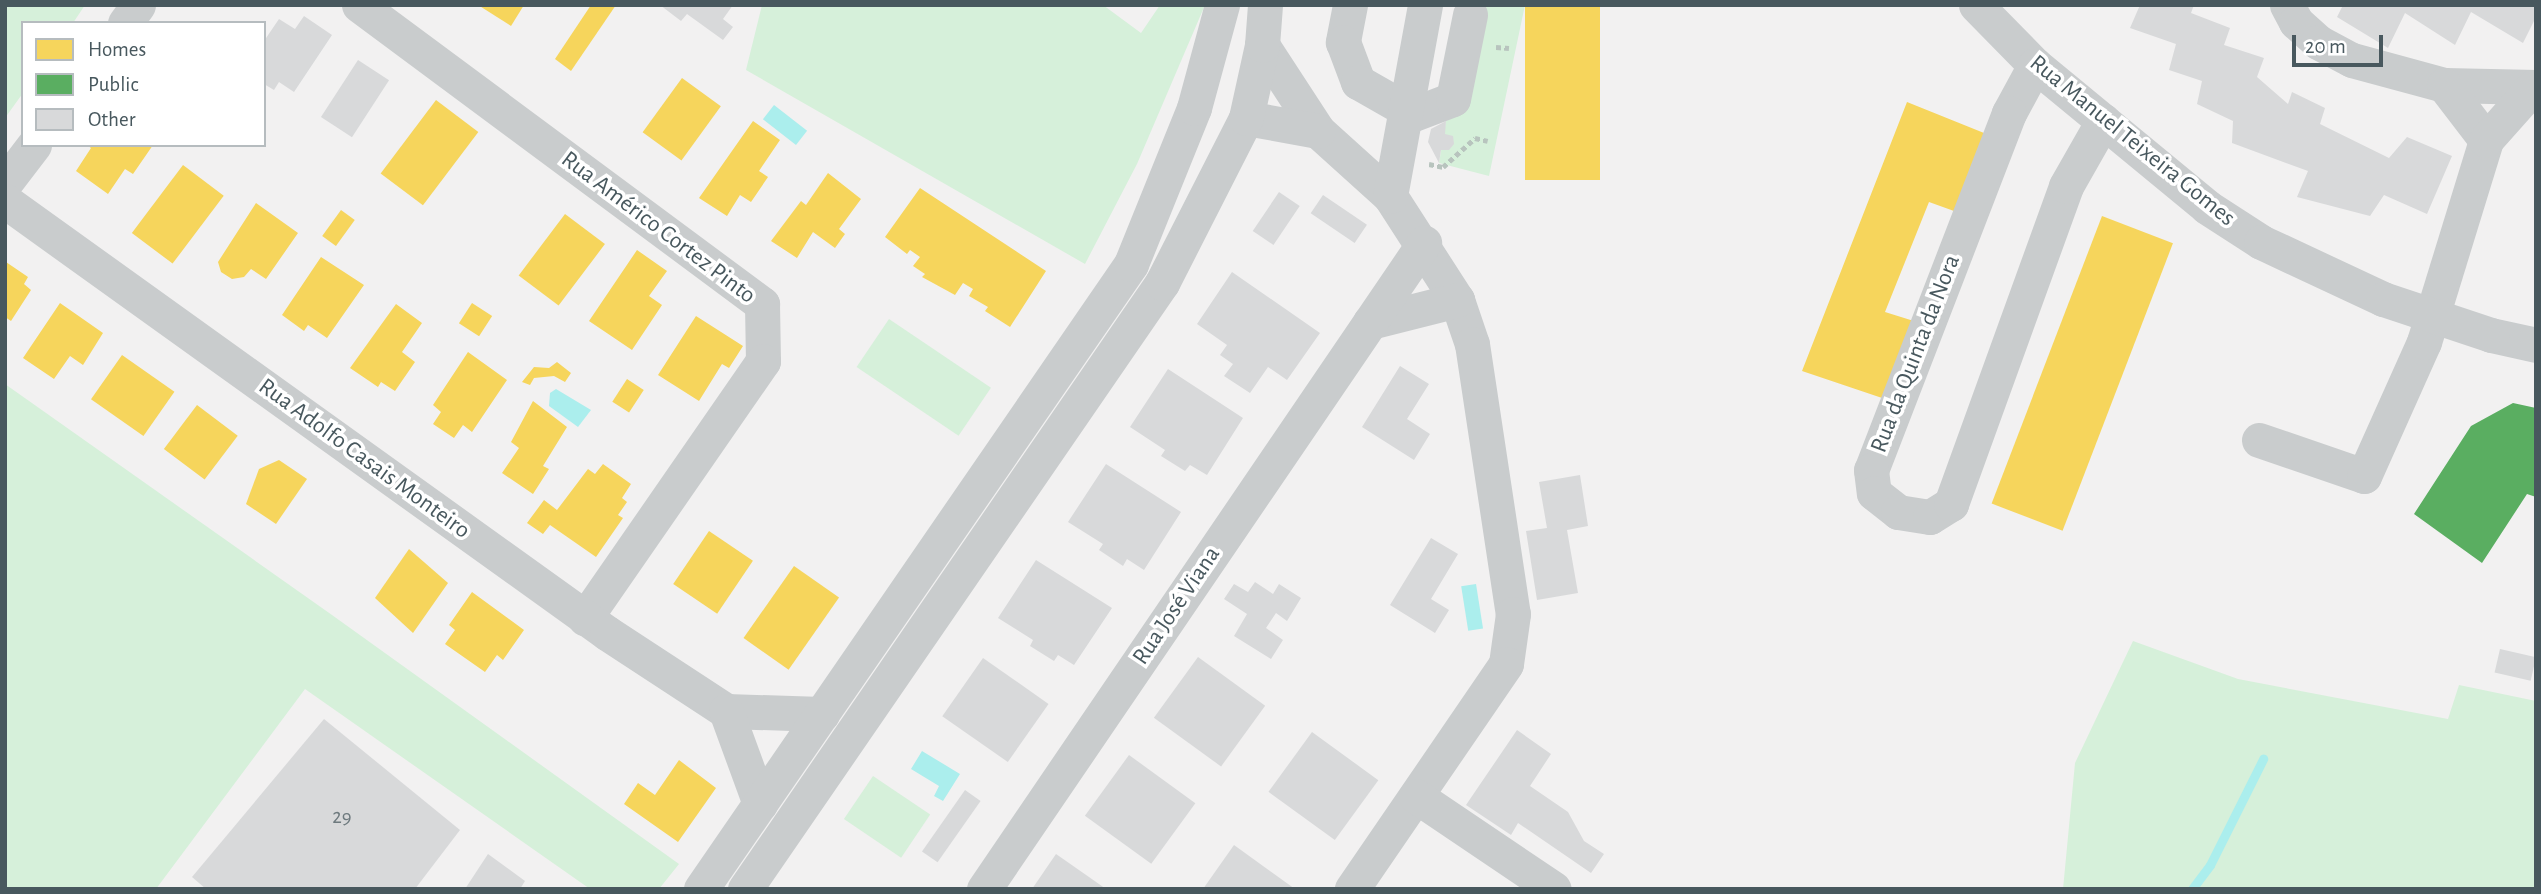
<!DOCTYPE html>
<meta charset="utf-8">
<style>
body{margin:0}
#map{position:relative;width:2541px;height:894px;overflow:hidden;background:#f2f1f1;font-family:"Alegreya Sans",sans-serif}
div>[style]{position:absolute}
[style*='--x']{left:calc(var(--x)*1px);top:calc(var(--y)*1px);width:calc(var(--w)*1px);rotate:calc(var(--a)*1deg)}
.green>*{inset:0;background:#d6f0da;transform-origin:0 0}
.water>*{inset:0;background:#abeeed;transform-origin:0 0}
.homes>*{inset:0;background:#f6d55c;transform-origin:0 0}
.public>*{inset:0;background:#5aae61}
.stream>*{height:9px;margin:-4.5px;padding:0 4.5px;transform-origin:4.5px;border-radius:4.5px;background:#abeeed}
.building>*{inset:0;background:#d8d9da;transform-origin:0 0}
.path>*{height:4.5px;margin-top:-2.25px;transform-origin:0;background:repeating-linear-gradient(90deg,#b8c4be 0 5px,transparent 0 8.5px)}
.minor>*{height:35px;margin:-17.5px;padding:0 17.5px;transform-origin:17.5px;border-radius:17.5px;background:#c9cccd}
.minor-bridge>*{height:35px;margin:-17.5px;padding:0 17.5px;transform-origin:17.5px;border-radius:17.5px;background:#c9cccd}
span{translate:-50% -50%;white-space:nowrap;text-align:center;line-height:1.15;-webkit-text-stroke:7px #fff;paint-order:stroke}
.number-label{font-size:21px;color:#6e7a7e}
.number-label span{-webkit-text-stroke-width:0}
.street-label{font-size:24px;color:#48585e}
.frame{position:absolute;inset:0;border:7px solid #48585e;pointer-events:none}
.legend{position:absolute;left:21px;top:21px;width:245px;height:126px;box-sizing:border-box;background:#fff;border:2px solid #b6bcbf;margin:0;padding:9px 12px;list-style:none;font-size:21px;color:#48585e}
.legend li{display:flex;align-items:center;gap:14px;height:35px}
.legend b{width:35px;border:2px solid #b6bcbf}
.scale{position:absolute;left:2292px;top:35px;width:91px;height:32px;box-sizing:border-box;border:4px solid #48585e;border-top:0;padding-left:9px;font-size:21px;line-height:24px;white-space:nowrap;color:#48585e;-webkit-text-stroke:5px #fff;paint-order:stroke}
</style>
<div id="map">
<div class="green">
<div style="clip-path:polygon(5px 5px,85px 5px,73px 23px,23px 23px,23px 93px,5px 118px)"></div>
<div style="clip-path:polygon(762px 5px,1103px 5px,1141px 33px,1160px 5px,1205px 5px,1137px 164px,1085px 264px,746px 70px)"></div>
<div style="clip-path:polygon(1471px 5px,1525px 5px,1489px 176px,1439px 163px,1446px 121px,1467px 110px,1483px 8px)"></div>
<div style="left:889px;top:319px;width:123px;height:58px;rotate:34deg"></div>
<div style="clip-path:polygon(5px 384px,332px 615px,679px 864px,659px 889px,590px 889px,305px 689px,156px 889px,5px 889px)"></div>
<div style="clip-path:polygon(2133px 641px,2238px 679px,2448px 719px,2459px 685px,2536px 701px,2536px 889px,2063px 889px,2075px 763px)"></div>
<div style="left:873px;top:776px;width:69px;height:52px;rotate:34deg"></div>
</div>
<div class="water">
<div style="left:774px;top:105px;width:42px;height:18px;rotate:38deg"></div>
<div style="clip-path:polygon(556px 389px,591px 410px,578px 427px,549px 406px,550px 393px)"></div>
<div style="left:1476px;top:584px;width:45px;height:15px;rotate:81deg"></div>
<div style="clip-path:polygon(922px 751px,960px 774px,943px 801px,934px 796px,939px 786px,911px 769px)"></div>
</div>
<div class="homes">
<div style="clip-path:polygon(478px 5px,524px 5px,511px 26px)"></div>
<div style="clip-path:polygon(591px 5px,616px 5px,571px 71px,555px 59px)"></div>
<div style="left:1525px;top:5px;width:75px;height:175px"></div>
<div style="left:682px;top:78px;width:48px;height:67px;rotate:36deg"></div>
<div style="left:436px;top:100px;width:53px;height:92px;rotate:37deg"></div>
<div style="clip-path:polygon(1907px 102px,1984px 133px,1954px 211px,1929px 202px,1885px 312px,1917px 322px,1888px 400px,1802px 371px)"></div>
<div style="clip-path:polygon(753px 121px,780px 140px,759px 171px,768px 177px,751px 202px,740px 195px,727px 216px,699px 198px)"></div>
<div style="clip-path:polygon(87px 145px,153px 145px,133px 174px,125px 169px,108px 194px,76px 171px,91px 148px)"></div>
<div style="left:183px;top:165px;width:51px;height:85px;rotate:37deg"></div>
<div style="clip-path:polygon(828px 173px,861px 199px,839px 229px,845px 234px,835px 248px,813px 232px,797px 258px,771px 241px,801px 201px,806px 205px)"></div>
<div style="clip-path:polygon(920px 188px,1046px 271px,1010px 327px,985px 311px,988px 307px,969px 296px,973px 289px,963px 283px,955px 295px,922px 277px,925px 274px,913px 266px,920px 257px,910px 250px,907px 254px,885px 237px)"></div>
<div style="clip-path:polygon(256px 203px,298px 233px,266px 279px,251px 269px,244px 277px,232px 279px,221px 272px,218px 262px)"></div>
<div style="left:341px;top:210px;width:17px;height:32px;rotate:36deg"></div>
<div style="left:565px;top:214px;width:50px;height:77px;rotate:37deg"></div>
<div style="left:2102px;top:216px;width:76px;height:308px;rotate:21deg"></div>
<div style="clip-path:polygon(637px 250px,667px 271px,649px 296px,662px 305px,632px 350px,589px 321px)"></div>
<div style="clip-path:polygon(321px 257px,364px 285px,327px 338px,308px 325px,304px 331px,282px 315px)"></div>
<div style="clip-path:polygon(6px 262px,28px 277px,24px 284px,31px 290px,11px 321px,5px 317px)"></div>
<div style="clip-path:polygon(60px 303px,103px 333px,83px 365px,70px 356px,54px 379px,23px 358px)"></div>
<div style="left:472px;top:303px;width:24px;height:24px;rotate:33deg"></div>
<div style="clip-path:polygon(396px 304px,422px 323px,402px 352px,415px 362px,395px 391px,381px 382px,378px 387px,350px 368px)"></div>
<div style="clip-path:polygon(696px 316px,743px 346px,729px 368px,722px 364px,699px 401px,658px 375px)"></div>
<div style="clip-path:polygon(468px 352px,507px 380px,472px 432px,463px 425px,454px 438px,433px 424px,441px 412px,433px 405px)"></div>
<div style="left:122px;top:355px;width:64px;height:54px;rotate:35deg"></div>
<div style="clip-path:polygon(557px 362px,571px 373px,565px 382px,554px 376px,534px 378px,530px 385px,522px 382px,534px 367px,549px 368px)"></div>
<div style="left:627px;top:379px;width:20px;height:27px;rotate:33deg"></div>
<div style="clip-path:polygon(533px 401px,567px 427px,543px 466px,549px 469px,533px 494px,502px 473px,519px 448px,511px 442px)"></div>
<div style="left:197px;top:405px;width:51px;height:55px;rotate:37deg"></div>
<div style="clip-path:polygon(279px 460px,307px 479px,276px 524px,246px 504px,259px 469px)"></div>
<div style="clip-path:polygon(603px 464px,631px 484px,622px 498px,627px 502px,618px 515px,623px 518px,596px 557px,550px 525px,543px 534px,527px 523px,544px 500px,557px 510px,588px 469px,595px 474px)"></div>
<div style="left:709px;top:531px;width:53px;height:64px;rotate:34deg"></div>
<div style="clip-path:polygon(409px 549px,448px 583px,413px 633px,375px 598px)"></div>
<div style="left:794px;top:566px;width:55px;height:88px;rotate:35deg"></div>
<div style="clip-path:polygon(472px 592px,524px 630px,503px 660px,497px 655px,485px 672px,445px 644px,455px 630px,449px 625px)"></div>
<div style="clip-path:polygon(679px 760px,716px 788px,678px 842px,624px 804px,638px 783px,655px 795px)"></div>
</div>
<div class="public">
<div style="clip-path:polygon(2513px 403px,2536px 408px,2536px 497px,2527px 494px,2482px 563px,2414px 514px,2471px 426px)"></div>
</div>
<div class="stream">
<div style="--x:2192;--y:889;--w:30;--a:-53"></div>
<div style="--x:2210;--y:865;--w:119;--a:-63.4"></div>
</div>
<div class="building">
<div style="clip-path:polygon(660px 5px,733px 5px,723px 19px,733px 27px,723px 40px,687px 14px,681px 21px)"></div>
<div style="clip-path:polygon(2140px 5px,2194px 5px,2191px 13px,2230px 28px,2224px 45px,2264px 58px,2257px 77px,2288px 104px,2292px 92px,2325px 108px,2320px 124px,2389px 158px,2407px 137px,2452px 156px,2427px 214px,2384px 195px,2370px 216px,2297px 197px,2308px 171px,2232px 143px,2233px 121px,2197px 104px,2202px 81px,2169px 70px,2176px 44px,2130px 28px)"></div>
<div style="clip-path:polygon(2343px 5px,2536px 5px,2536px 17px,2523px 43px,2471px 12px,2455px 45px,2405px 13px,2388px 48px,2337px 17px)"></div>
<div style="clip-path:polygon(304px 16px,332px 35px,294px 92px,279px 82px,274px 90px,264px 84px,264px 41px,279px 19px,295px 29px)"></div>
<div style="left:358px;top:60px;width:37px;height:68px;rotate:33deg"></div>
<div style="clip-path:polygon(1446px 121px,1445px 134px,1453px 136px,1454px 144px,1449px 150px,1441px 150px,1439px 163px,1428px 142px,1431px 129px)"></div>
<div style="left:1279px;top:192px;width:25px;height:47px;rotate:34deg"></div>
<div style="left:1323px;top:195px;width:53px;height:22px;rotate:34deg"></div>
<div style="clip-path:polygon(1232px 272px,1320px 333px,1287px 380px,1268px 367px,1250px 393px,1224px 376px,1233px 364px,1220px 355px,1227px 345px,1197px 324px)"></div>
<div style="clip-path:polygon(1400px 366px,1429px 384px,1407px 419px,1430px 434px,1414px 460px,1362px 427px)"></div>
<div style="clip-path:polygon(1168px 369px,1243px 418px,1207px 475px,1190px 465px,1185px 471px,1161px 456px,1165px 450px,1130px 427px)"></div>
<div style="clip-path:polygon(1106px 464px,1181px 512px,1144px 570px,1127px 559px,1123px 566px,1099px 550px,1103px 544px,1068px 522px)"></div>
<div style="clip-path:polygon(1580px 475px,1588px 526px,1567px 530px,1578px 593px,1537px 600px,1526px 531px,1547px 528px,1539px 482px)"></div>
<div style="clip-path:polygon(1431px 538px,1458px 554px,1431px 599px,1449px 610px,1435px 633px,1390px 605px)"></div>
<div style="clip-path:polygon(1036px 560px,1112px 608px,1074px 665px,1058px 655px,1054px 661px,1030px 646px,1033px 640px,998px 618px)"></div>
<div style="clip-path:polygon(1255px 582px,1273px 594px,1279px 584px,1301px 598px,1287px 621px,1276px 613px,1266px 628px,1283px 640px,1271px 659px,1234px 636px,1247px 614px,1224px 599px,1234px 584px,1248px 592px)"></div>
<div style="left:2500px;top:649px;width:37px;height:24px;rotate:13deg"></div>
<div style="left:1198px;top:657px;width:83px;height:75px;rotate:36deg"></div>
<div style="left:983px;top:658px;width:80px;height:71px;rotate:35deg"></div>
<div style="clip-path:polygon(324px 719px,460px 830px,415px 889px,206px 889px,192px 877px)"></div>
<div style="clip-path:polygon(1517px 730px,1551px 754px,1530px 786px,1568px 812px,1584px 841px,1604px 854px,1591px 873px,1518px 823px,1511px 835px,1466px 805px)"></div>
<div style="left:1312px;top:732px;width:82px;height:74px;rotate:36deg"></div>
<div style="left:1129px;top:755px;width:82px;height:75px;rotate:36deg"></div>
<div style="left:965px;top:790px;width:19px;height:75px;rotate:35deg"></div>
<div style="clip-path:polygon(1234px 845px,1295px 889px,1203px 889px)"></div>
<div style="clip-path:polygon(488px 854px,525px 881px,520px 889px,465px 889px)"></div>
<div style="clip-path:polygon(1056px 854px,1089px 877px,1106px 889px,1032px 889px)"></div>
</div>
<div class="path">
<div style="--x:1496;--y:47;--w:13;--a:4"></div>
<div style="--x:1429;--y:164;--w:14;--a:12"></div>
<div style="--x:1443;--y:167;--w:43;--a:-42.2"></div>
<div style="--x:1475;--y:138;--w:13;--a:13"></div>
</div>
<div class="minor">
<div style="--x:359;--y:5;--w:502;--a:36.57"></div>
<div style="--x:762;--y:304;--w:57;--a:89"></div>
<div style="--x:763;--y:361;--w:313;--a:124.7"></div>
<div style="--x:1350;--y:5;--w:38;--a:101"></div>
<div style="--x:1343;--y:42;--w:43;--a:69.4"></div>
<div style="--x:1358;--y:82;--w:56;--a:29.7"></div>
<div style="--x:1976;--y:5;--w:84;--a:45.5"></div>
<div style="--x:2035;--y:65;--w:223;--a:39.5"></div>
<div style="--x:2207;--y:207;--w:64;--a:32.9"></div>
<div style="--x:2261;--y:242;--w:135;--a:25"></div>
<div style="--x:2287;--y:5;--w:19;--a:62"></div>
<div style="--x:2296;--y:22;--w:30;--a:42"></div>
<div style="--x:2318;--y:42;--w:38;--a:28"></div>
<div style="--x:2352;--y:60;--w:95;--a:15.2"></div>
<div style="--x:2444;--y:85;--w:92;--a:1.2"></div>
<div style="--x:125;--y:23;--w:22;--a:-54"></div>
<div style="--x:1262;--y:45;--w:103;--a:56.9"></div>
<div style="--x:1318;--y:131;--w:97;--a:42.1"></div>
<div style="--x:1390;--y:196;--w:124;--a:57.2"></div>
<div style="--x:1457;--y:300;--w:46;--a:71.2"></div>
<div style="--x:1472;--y:344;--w:273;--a:81.4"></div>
<div style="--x:1513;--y:614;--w:50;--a:98"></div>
<div style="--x:1506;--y:664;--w:273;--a:124.4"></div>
<div style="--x:2035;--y:65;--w:55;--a:118.4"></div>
<div style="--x:2009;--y:113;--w:383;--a:111.1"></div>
<div style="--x:1871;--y:470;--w:23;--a:83"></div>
<div style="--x:1874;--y:493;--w:31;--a:38"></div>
<div style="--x:1898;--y:512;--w:32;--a:9"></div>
<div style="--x:1930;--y:517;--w:25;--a:-32"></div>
<div style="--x:1951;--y:504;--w:338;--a:-70.1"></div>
<div style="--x:2066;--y:186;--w:75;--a:-60.4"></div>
<div style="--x:2444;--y:85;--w:69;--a:52.6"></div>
<div style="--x:1406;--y:117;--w:50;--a:-21"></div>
<div style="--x:1453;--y:99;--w:86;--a:-78.6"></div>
<div style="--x:1246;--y:118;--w:73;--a:10.2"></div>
<div style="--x:5;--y:183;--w:48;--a:-52.7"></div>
<div style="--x:1390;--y:196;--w:194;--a:-79.6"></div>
<div style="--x:5;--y:201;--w:741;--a:35.66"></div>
<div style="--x:607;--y:633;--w:142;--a:33.2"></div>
<div style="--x:726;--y:711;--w:96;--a:1.8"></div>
<div style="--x:1370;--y:322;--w:90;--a:-14.2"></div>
<div style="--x:2491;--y:335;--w:46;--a:12.5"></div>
<div style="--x:2259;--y:440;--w:111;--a:18.9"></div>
<div style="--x:2364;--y:476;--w:147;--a:-65.9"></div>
<div style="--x:2424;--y:342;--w:211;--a:-72.9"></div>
<div style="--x:2486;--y:140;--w:71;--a:-48.4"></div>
<div style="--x:726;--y:711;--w:99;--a:69.9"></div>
<div style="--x:1416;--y:796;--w:166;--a:34"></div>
<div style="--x:701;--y:889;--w:759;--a:-55.47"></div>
<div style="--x:1131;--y:264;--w:168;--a:-68"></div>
<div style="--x:1194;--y:108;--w:107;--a:-74.8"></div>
<div style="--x:745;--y:889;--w:736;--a:-55.47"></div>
<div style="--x:1162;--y:283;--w:185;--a:-63"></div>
<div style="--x:1246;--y:118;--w:75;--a:-77.6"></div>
<div style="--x:1262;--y:45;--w:40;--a:-85.7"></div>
<div style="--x:984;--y:889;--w:782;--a:-55.74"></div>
</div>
<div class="minor-bridge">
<div style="--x:2383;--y:299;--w:114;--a:18.4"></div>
</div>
<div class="number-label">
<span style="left:342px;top:817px">29</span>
</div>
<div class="street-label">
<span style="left:2132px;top:141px;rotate:39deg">Rua Manuel Teixeira Gomes</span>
<span style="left:658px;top:228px;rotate:37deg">Rua Américo Cortez Pinto</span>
<span style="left:1916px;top:354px;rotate:-69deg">Rua da Quinta da Nora</span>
<span style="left:364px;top:459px;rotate:36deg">Rua Adolfo Casais Monteiro</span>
<span style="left:1177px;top:606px;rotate:-56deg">Rua José Viana</span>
</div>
<div class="frame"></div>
<ul class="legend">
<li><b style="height:19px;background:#f6d55c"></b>Homes</li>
<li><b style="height:19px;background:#5aae61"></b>Public</li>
<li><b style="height:19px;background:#d8d9da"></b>Other</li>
</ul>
<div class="scale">20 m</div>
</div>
